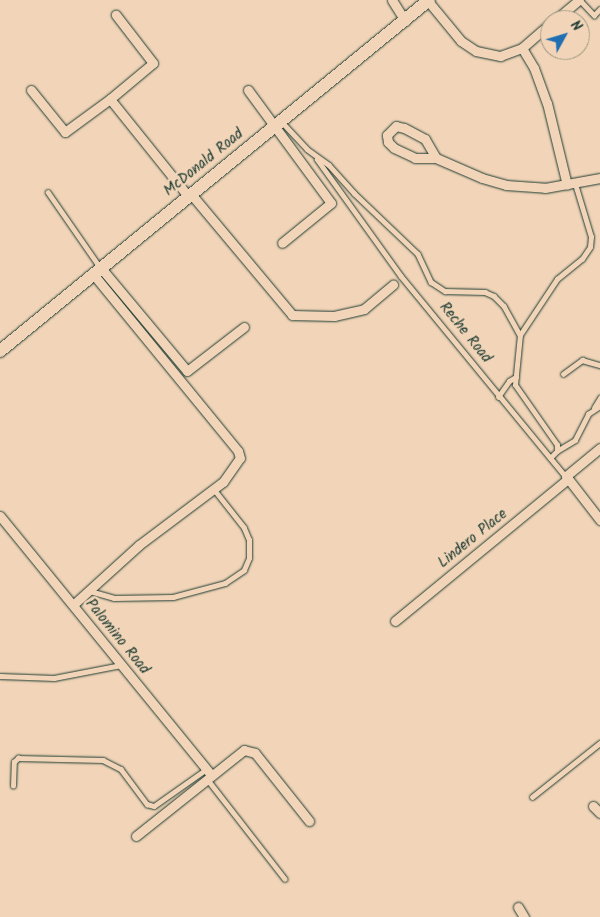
<!DOCTYPE html>
<style>
body{margin:0}
#map{position:relative;width:600px;height:917px;overflow:hidden;background:#f2d5b8;font-family:Kalam,sans-serif}
div>[style]{position:absolute}
[style*='--x']{left:calc(var(--x)*1px);top:calc(var(--y)*1px);width:calc(var(--w)*1px);rotate:calc(var(--a)*1deg)}
.roads{filter:drop-shadow(0 0 1px #1f3d34) drop-shadow(0 0 1px #1f3d34)}
.lane>*{height:4.5px;margin:-2.25px;padding:0 2.25px;transform-origin:2.25px;border-radius:2.25px;background:#f2d5b8}
.street>*{height:9px;margin:-4.5px;padding:0 4.5px;transform-origin:4.5px;border-radius:4.5px;background:#f2d5b8}
.secondary>*{height:12px;margin:-6px;padding:0 6px;transform-origin:6px;border-radius:6px;background:#f2d5b8}
span{translate:-50% -50%;white-space:nowrap;text-align:center;line-height:1.15;-webkit-text-stroke:5px #f2d5b8;paint-order:stroke}
.street-label{font-size:15px;color:#1f3d34}
.north{position:absolute;left:540px;top:10px;width:50px;height:50px;box-sizing:border-box;background:#f2d5b8;border:1px solid #9e9883;border-radius:50%;rotate:51deg;font-size:14px;font-weight:700;line-height:20px;text-align:center;color:#1f3d34}
.north::after{content:'';display:block;margin:auto;width:18px;height:22px;background:#1f6fb2;clip-path:polygon(50% 0,100% 100%,50% 72%,0 100%)}
</style>
<div id="map">
<div class="roads">
<div class="lane">
<div style="--x:580;--y:0;--w:21;--a:47"></div>
<div style="--x:594;--y:15;--w:8;--a:-45"></div>
<div style="--x:283;--y:123;--w:35;--a:47"></div>
<div style="--x:307;--y:149;--w:27;--a:36"></div>
<div style="--x:329;--y:165;--w:38;--a:48"></div>
<div style="--x:354;--y:193;--w:88;--a:43.6"></div>
<div style="--x:418;--y:254;--w:31;--a:65"></div>
<div style="--x:431;--y:282;--w:17;--a:33"></div>
<div style="--x:445;--y:291;--w:40;--a:1.4"></div>
<div style="--x:485;--y:292;--w:10;--a:24"></div>
<div style="--x:494;--y:296;--w:14;--a:45"></div>
<div style="--x:504;--y:306;--w:33;--a:61"></div>
<div style="--x:317;--y:159;--w:144;--a:54.3"></div>
<div style="--x:401;--y:276;--w:259;--a:50.6"></div>
<div style="--x:48;--y:192;--w:91;--a:55.3"></div>
<div style="--x:563;--y:374;--w:24;--a:-36"></div>
<div style="--x:582;--y:360;--w:19;--a:16"></div>
<div style="--x:498;--y:397;--w:19;--a:-55"></div>
<div style="--x:509;--y:381;--w:8;--a:-30"></div>
<div style="--x:594;--y:408;--w:12;--a:-59"></div>
<div style="--x:557;--y:451;--w:21;--a:-31"></div>
<div style="--x:575;--y:440;--w:29;--a:-63"></div>
<div style="--x:588;--y:414;--w:14;--a:-34"></div>
<div style="--x:550;--y:458;--w:10;--a:-45"></div>
<div style="--x:557;--y:451;--w:6;--a:-90"></div>
<div style="--x:557;--y:445;--w:73;--a:-125"></div>
<div style="--x:515;--y:385;--w:50;--a:-84.3"></div>
<div style="--x:520;--y:335;--w:67;--a:-56.5"></div>
<div style="--x:557;--y:279;--w:32;--a:-39"></div>
<div style="--x:582;--y:259;--w:14;--a:-56"></div>
<div style="--x:590;--y:247;--w:10;--a:-84"></div>
<div style="--x:591;--y:237;--w:55;--a:-106.8"></div>
<div style="--x:90;--y:591;--w:25;--a:16"></div>
<div style="--x:114;--y:598;--w:59;--a:-1"></div>
<div style="--x:173;--y:597;--w:54;--a:-15.1"></div>
<div style="--x:225;--y:583;--w:23;--a:-34"></div>
<div style="--x:244;--y:570;--w:13;--a:-67"></div>
<div style="--x:249;--y:558;--w:18;--a:-90"></div>
<div style="--x:249;--y:540;--w:13;--a:-113"></div>
<div style="--x:244;--y:528;--w:48;--a:-128.3"></div>
<div style="--x:0;--y:676;--w:54;--a:2.1"></div>
<div style="--x:54;--y:678;--w:68;--a:-11"></div>
<div style="--x:208;--y:780;--w:125;--a:52.1"></div>
<div style="--x:13;--y:786;--w:24;--a:-88"></div>
<div style="--x:14;--y:762;--w:6;--a:-45"></div>
<div style="--x:18;--y:758;--w:85;--a:1.3"></div>
<div style="--x:103;--y:760;--w:20;--a:27"></div>
<div style="--x:121;--y:769;--w:44;--a:53.4"></div>
<div style="--x:147;--y:804;--w:7;--a:16"></div>
<div style="--x:154;--y:806;--w:62;--a:-35.2"></div>
<div style="--x:532;--y:797;--w:87;--a:-38.5"></div>
</div>
<div class="street">
<div style="--x:392;--y:0;--w:25;--a:58"></div>
<div style="--x:428;--y:1;--w:52;--a:50.5"></div>
<div style="--x:461;--y:41;--w:18;--a:34"></div>
<div style="--x:476;--y:51;--w:25;--a:12"></div>
<div style="--x:500;--y:56;--w:23;--a:-20"></div>
<div style="--x:522;--y:48;--w:37;--a:-41"></div>
<div style="--x:555;--y:20;--w:31;--a:-40"></div>
<div style="--x:522;--y:48;--w:23;--a:59"></div>
<div style="--x:534;--y:68;--w:37;--a:70"></div>
<div style="--x:547;--y:103;--w:84;--a:76.3"></div>
<div style="--x:31;--y:90;--w:54;--a:51"></div>
<div style="--x:65;--y:132;--w:56;--a:-36.3"></div>
<div style="--x:110;--y:99;--w:124;--a:51.2"></div>
<div style="--x:248;--y:90;--w:140;--a:53.7"></div>
<div style="--x:331;--y:203;--w:63;--a:140.8"></div>
<div style="--x:110;--y:99;--w:56;--a:-39.9"></div>
<div style="--x:153;--y:63;--w:61;--a:-127.6"></div>
<div style="--x:436;--y:158;--w:22;--a:-120"></div>
<div style="--x:425;--y:139;--w:24;--a:-152"></div>
<div style="--x:404;--y:128;--w:8;--a:-166"></div>
<div style="--x:396;--y:126;--w:13;--a:135"></div>
<div style="--x:387;--y:135;--w:7;--a:82"></div>
<div style="--x:388;--y:142;--w:8;--a:45"></div>
<div style="--x:394;--y:148;--w:23;--a:25"></div>
<div style="--x:415;--y:158;--w:21;--a:0"></div>
<div style="--x:436;--y:158;--w:50;--a:23.5"></div>
<div style="--x:482;--y:178;--w:25;--a:16"></div>
<div style="--x:506;--y:185;--w:39;--a:4"></div>
<div style="--x:545;--y:188;--w:56;--a:-10.3"></div>
<div style="--x:191;--y:194;--w:158;--a:50.1"></div>
<div style="--x:292;--y:315;--w:42;--a:1.4"></div>
<div style="--x:334;--y:316;--w:31;--a:-13"></div>
<div style="--x:364;--y:309;--w:38;--a:-40"></div>
<div style="--x:101;--y:268;--w:134;--a:50.1"></div>
<div style="--x:187;--y:371;--w:72;--a:-37.7"></div>
<div style="--x:600;--y:448;--w:44;--a:140.5"></div>
<div style="--x:566;--y:476;--w:56;--a:52.3"></div>
<div style="--x:0;--y:516;--w:335;--a:50.8"></div>
<div style="--x:74;--y:604;--w:88;--a:-42.2"></div>
<div style="--x:139;--y:545;--w:105;--a:-36.9"></div>
<div style="--x:223;--y:482;--w:29;--a:-55"></div>
<div style="--x:240;--y:458;--w:7;--a:-106"></div>
<div style="--x:238;--y:451;--w:229;--a:-129.3"></div>
<div style="--x:395;--y:621;--w:224;--a:-39.4"></div>
<div style="--x:593;--y:806;--w:10;--a:45"></div>
<div style="--x:136;--y:836;--w:138;--a:-38.5"></div>
<div style="--x:244;--y:750;--w:11;--a:15"></div>
<div style="--x:255;--y:753;--w:87;--a:51.5"></div>
<div style="--x:518;--y:907;--w:12;--a:59"></div>
</div>
<div class="secondary">
<div style="--x:0;--y:351;--w:554;--a:-39.29"></div>
</div>
</div>
<div class="street-label">
<span style="left:204px;top:163px;rotate:-39deg">McDonald Road</span>
<span style="left:465px;top:333px;rotate:51deg">Reche Road</span>
<span style="left:473px;top:539px;rotate:-39deg">Lindero Place</span>
<span style="left:117px;top:637px;rotate:51deg">Palomino Road</span>
</div>
<div class="north">N</div>
</div>
